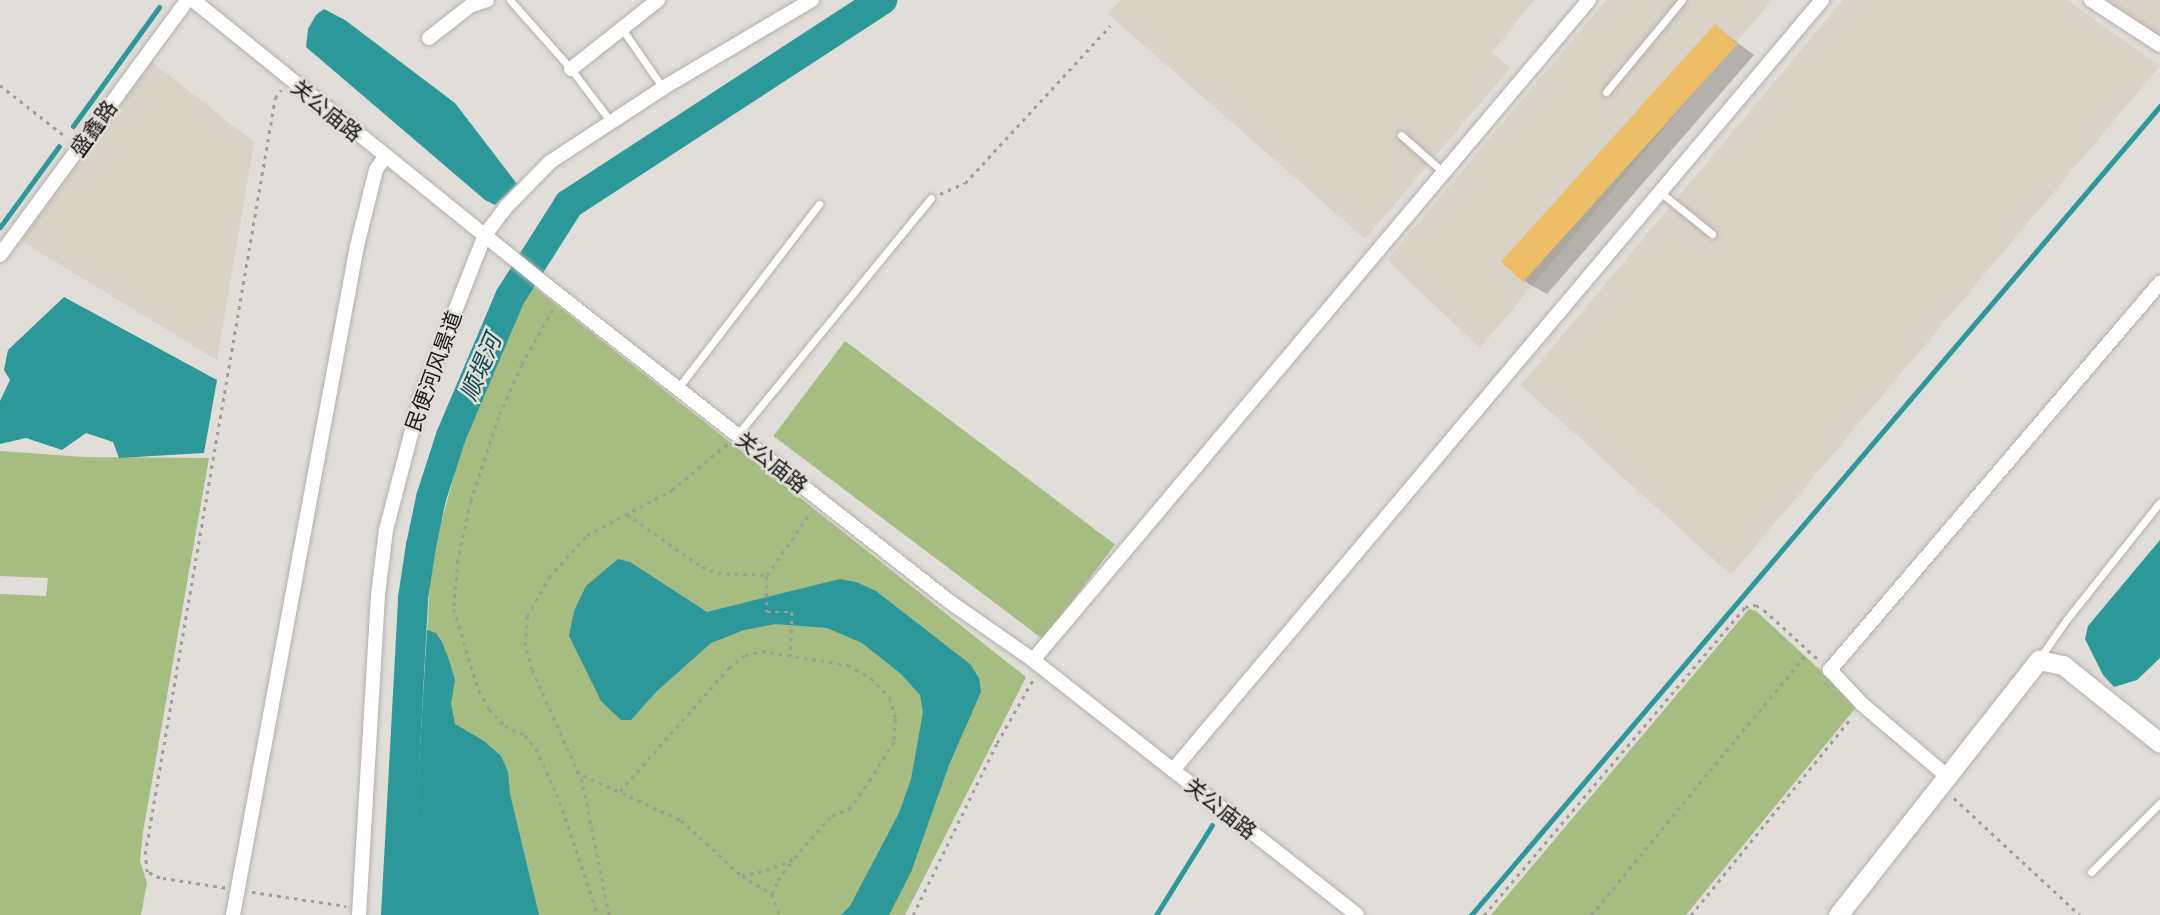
<!DOCTYPE html>
<meta charset="utf-8">
<style>
body{margin:0}
#map{position:relative;width:2160px;height:915px;overflow:hidden;background:#e1ded9;font-family:Barlow,"Noto Sans SC",sans-serif}
div>[style]{position:absolute}
[style*='--x']{left:calc(var(--x)*1px);top:calc(var(--y)*1px);width:calc(var(--w)*1px);rotate:calc(var(--a)*1deg)}
.built>*{inset:0;background:#d9d2c6}
.green>*{inset:0;background:#a7bc80;transform-origin:0 0}
.water>*{inset:0;background:#2c989a}
.shadow>*{inset:0;background:#0003}
.stream>*{height:5px;margin:-2.5px;padding:0 2.5px;transform-origin:2.5px;border-radius:2.5px;background:#2c989a}
.river>*{height:30px;margin:-15px;padding:0 15px;transform-origin:15px;border-radius:15px;background:#2c989a}
.building>*{inset:0;background:#eebd68;transform-origin:0 0}
.path>*{height:2.5px;margin-top:-1.25px;transform-origin:0;background:repeating-linear-gradient(90deg,#9f9c99 0 3.5px,transparent 0 8.5px)}
.roads{filter:drop-shadow(0 0 2px #b2afaa) drop-shadow(0 0 2px #b2afaa)}
.lane>*{height:7px;margin:-3.5px;padding:0 3.5px;transform-origin:3.5px;border-radius:3.5px;background:#fff}
.street>*{height:14px;margin:-7px;padding:0 7px;transform-origin:7px;border-radius:7px;background:#fff}
.secondary>*{height:19px;margin:-9.5px;padding:0 9.5px;transform-origin:9.5px;border-radius:9.5px;background:#fff}
span{translate:-50% -50%;white-space:nowrap;text-align:center;line-height:1.15;-webkit-text-stroke:5px #e1ded9;paint-order:stroke}
.street-label{font-size:21px;color:#171615}
.water-label{font-size:23px;color:#074849;font-style:italic}
</style>
<div id="map">
<div class="built">
<div style="clip-path:polygon(1121px 0,1534px 0,1492px 52px,1510px 68px,1365px 239px,1108px 14px)"></div>
<div style="clip-path:polygon(1606px 0,1772px 0,1480px 348px,1387px 260px)"></div>
<div style="clip-path:polygon(1843px 0,2067px 0,2160px 66px,1731px 575px,1521px 385px)"></div>
<div style="clip-path:polygon(2106px 0,2160px 0,2160px 36px)"></div>
<div style="clip-path:polygon(152px 62px,254px 142px,217px 360px,21px 241px)"></div>
</div>
<div class="green">
<div style="clip-path:polygon(533px 286px,1026px 677px,905px 915px,412px 915px,431px 560px,464px 439px,500px 343px)"></div>
<div style="left:845px;top:341px;width:338px;height:119px;rotate:37deg"></div>
<div style="clip-path:polygon(0 451px,85px 457px,209px 458px,143px 832px,140px 861px,147px 883px,141px 915px,0 915px,0 594px,46px 596px,48px 578px,0 576px)"></div>
<div style="clip-path:polygon(1749px 609px,1756px 611px,1858px 705px,1686px 915px,1491px 915px)"></div>
</div>
<div class="water">
<div style="clip-path:polygon(324px 9px,345px 20px,455px 103px,517px 184px,495px 205px,485px 200px,306px 47px,308px 29px,316px 15px)"></div>
<div style="clip-path:polygon(64px 297px,217px 380px,204px 453px,119px 458px,113px 442px,86px 433px,62px 450px,26px 438px,0 444px,0 401px,10px 380px,4px 370px,8px 350px)"></div>
<div style="clip-path:polygon(2160px 540px,2160px 658px,2137px 680px,2114px 687px,2103px 675px,2085px 639px,2088px 626px)"></div>
<div style="clip-path:polygon(618px 559px,630px 562px,707px 612px,840px 579px,856px 582px,876px 591px,970px 664px,979px 678px,981px 692px,949px 765px,911px 872px,889px 915px,841px 915px,850px 906px,899px 813px,911px 779px,923px 712px,920px 695px,901px 674px,862px 643px,827px 628px,775px 624px,744px 630px,711px 643px,657px 691px,631px 720px,621px 720px,601px 701px,569px 636px,574px 611px,586px 586px)"></div>
<div style="clip-path:polygon(427px 630px,436px 633px,442px 642px,449px 660px,455px 680px,451px 704px,455px 724px,484px 741px,501px 756px,508px 772px,510px 794px,539px 915px,410px 915px)"></div>
</div>
<div class="shadow">
<div style="clip-path:polygon(1715px 26px,1754px 55px,1547px 294px,1529px 284px,1508px 266px)"></div>
</div>
<div class="stream">
<div style="--x:73;--y:126;--w:147;--a:-54.1"></div>
<div style="--x:0;--y:227;--w:100;--a:-53.9"></div>
<div style="--x:1156;--y:915;--w:106;--a:-58.1"></div>
<div style="--x:1471;--y:915;--w:1063;--a:-49.58"></div>
</div>
<div class="river">
<div style="--x:396;--y:915;--w:317;--a:-86.9"></div>
<div style="--x:413;--y:598;--w:53;--a:-81.3"></div>
<div style="--x:421;--y:546;--w:49;--a:-78.2"></div>
<div style="--x:431;--y:498;--w:65;--a:-72.1"></div>
<div style="--x:451;--y:436;--w:151;--a:-67"></div>
<div style="--x:510;--y:297;--w:110;--a:-57.6"></div>
<div style="--x:569;--y:204;--w:374;--a:-33.1"></div>
</div>
<div class="building">
<div style="left:1715px;top:24px;width:30px;height:320px;rotate:42deg"></div>
</div>
<div class="path">
<div style="--x:0;--y:85;--w:84;--a:38.2"></div>
<div style="--x:940;--y:194;--w:27;--a:-24"></div>
<div style="--x:965;--y:183;--w:214;--a:-47.3"></div>
<div style="--x:553;--y:310;--w:63;--a:119.4"></div>
<div style="--x:522;--y:365;--w:57;--a:113.9"></div>
<div style="--x:499;--y:417;--w:89;--a:108.4"></div>
<div style="--x:471;--y:501;--w:60;--a:102.4"></div>
<div style="--x:458;--y:560;--w:49;--a:94.7"></div>
<div style="--x:454;--y:609;--w:86;--a:73"></div>
<div style="--x:479;--y:691;--w:21;--a:61"></div>
<div style="--x:489;--y:709;--w:23;--a:47"></div>
<div style="--x:505;--y:726;--w:22;--a:24"></div>
<div style="--x:525;--y:735;--w:18;--a:52"></div>
<div style="--x:536;--y:749;--w:50;--a:65"></div>
<div style="--x:557;--y:794;--w:128;--a:71.3"></div>
<div style="--x:627;--y:514;--w:92;--a:35.2"></div>
<div style="--x:702;--y:567;--w:17;--a:21"></div>
<div style="--x:718;--y:573;--w:49;--a:2.3"></div>
<div style="--x:767;--y:575;--w:77;--a:-55.1"></div>
<div style="--x:767;--y:576;--w:36;--a:90"></div>
<div style="--x:767;--y:612;--w:25;--a:0"></div>
<div style="--x:792;--y:612;--w:44;--a:91.3"></div>
<div style="--x:576;--y:772;--w:115;--a:24.6"></div>
<div style="--x:681;--y:820;--w:83;--a:42.6"></div>
<div style="--x:742;--y:876;--w:35;--a:31"></div>
<div style="--x:772;--y:894;--w:22;--a:69"></div>
<div style="--x:620;--y:791;--w:164;--a:-48.5"></div>
<div style="--x:729;--y:668;--w:21;--a:-39"></div>
<div style="--x:745;--y:655;--w:17;--a:-13"></div>
<div style="--x:762;--y:651;--w:87;--a:9.2"></div>
<div style="--x:848;--y:665;--w:26;--a:29"></div>
<div style="--x:871;--y:678;--w:28;--a:46"></div>
<div style="--x:890;--y:698;--w:22;--a:74"></div>
<div style="--x:896;--y:719;--w:23;--a:95"></div>
<div style="--x:894;--y:742;--w:44;--a:121.9"></div>
<div style="--x:871;--y:779;--w:35;--a:125"></div>
<div style="--x:851;--y:808;--w:22;--a:156"></div>
<div style="--x:831;--y:817;--w:57;--a:131.5"></div>
<div style="--x:793;--y:860;--w:33;--a:159"></div>
<div style="--x:762;--y:872;--w:20;--a:169"></div>
<div style="--x:1954;--y:798;--w:172;--a:42.9"></div>
<div style="--x:225;--y:888;--w:66;--a:-171.3"></div>
<div style="--x:160;--y:878;--w:14;--a:-155"></div>
<div style="--x:147;--y:872;--w:18;--a:-96"></div>
<div style="--x:145;--y:854;--w:767;--a:-80.24"></div>
<div style="--x:275;--y:98;--w:10;--a:-53"></div>
<div style="--x:252;--y:892;--w:95;--a:8.5"></div>
<div style="--x:772;--y:894;--w:15;--a:-67"></div>
<div style="--x:778;--y:880;--w:24;--a:-54"></div>
<div style="--x:609;--y:915;--w:136;--a:-101.5"></div>
<div style="--x:582;--y:782;--w:123;--a:-114.1"></div>
<div style="--x:532;--y:670;--w:26;--a:-106"></div>
<div style="--x:525;--y:645;--w:29;--a:-86"></div>
<div style="--x:527;--y:616;--w:45;--a:-60.6"></div>
<div style="--x:549;--y:577;--w:57;--a:-47.9"></div>
<div style="--x:587;--y:535;--w:96;--a:-27.9"></div>
<div style="--x:672;--y:490;--w:72;--a:-39.9"></div>
<div style="--x:913;--y:915;--w:191;--a:-64"></div>
<div style="--x:997;--y:743;--w:75;--a:-60.4"></div>
<div style="--x:1484;--y:915;--w:404;--a:-49.7"></div>
<div style="--x:1745;--y:607;--w:11;--a:-10"></div>
<div style="--x:1756;--y:605;--w:9;--a:32"></div>
<div style="--x:1764;--y:610;--w:76;--a:42.3"></div>
<div style="--x:1591;--y:915;--w:342;--a:-50.5"></div>
<div style="--x:1691;--y:915;--w:255;--a:-50.9"></div>
</div>
<div class="roads">
<div class="lane">
<div style="--x:510;--y:0;--w:92;--a:48.5"></div>
<div style="--x:571;--y:69;--w:66;--a:53"></div>
<div style="--x:622;--y:29;--w:72;--a:55.2"></div>
<div style="--x:1606;--y:92;--w:119;--a:-50.4"></div>
<div style="--x:1401;--y:135;--w:56;--a:41.4"></div>
<div style="--x:1660;--y:192;--w:67;--a:38.9"></div>
<div style="--x:678;--y:388;--w:232;--a:-52.5"></div>
<div style="--x:737;--y:435;--w:306;--a:-50.7"></div>
<div style="--x:2039;--y:659;--w:49;--a:-55"></div>
<div style="--x:2067;--y:619;--w:149;--a:-51.5"></div>
<div style="--x:2091;--y:872;--w:98;--a:-45"></div>
</div>
<div class="street">
<div style="--x:193;--y:0;--w:454;--a:38.9"></div>
<div style="--x:546;--y:285;--w:514;--a:38.12"></div>
<div style="--x:950;--y:602;--w:101;--a:34.9"></div>
<div style="--x:1033;--y:660;--w:412;--a:38.2"></div>
<div style="--x:2091;--y:0;--w:82;--a:33.1"></div>
<div style="--x:429;--y:38;--w:52;--a:-38"></div>
<div style="--x:470;--y:6;--w:18;--a:-19"></div>
<div style="--x:571;--y:69;--w:111;--a:-38.4"></div>
<div style="--x:0;--y:255;--w:316;--a:-53.7"></div>
<div style="--x:1033;--y:660;--w:863;--a:-49.89"></div>
<div style="--x:1173;--y:770;--w:1007;--a:-49.87"></div>
<div style="--x:1948;--y:777;--w:113;--a:-139.7"></div>
<div style="--x:1862;--y:704;--w:47;--a:-133.3"></div>
<div style="--x:1830;--y:670;--w:509;--a:-49.55"></div>
<div style="--x:233;--y:915;--w:680;--a:-79.5"></div>
<div style="--x:357;--y:246;--w:78;--a:-76"></div>
<div style="--x:376;--y:170;--w:17;--a:-57"></div>
<div style="--x:359;--y:915;--w:321;--a:-86.6"></div>
<div style="--x:378;--y:595;--w:65;--a:-83"></div>
<div style="--x:386;--y:530;--w:131;--a:-75.4"></div>
<div style="--x:419;--y:403;--w:180;--a:-68.6"></div>
<div style="--x:485;--y:235;--w:35;--a:-53"></div>
<div style="--x:506;--y:207;--w:63;--a:-45.6"></div>
<div style="--x:550;--y:162;--w:135;--a:-33.2"></div>
<div style="--x:663;--y:88;--w:173;--a:-30.6"></div>
</div>
<div class="secondary">
<div style="--x:1838;--y:915;--w:325;--a:-51.8"></div>
<div style="--x:2039;--y:660;--w:25;--a:12"></div>
<div style="--x:2063;--y:665;--w:124;--a:38.8"></div>
</div>
</div>
<div class="street-label">
<span style="left:327px;top:110px;rotate:39deg">关公庙路</span>
<span style="left:93px;top:128px;rotate:-54deg">盛鑫路</span>
<span style="left:433px;top:371px;rotate:-70deg">民便河风景道</span>
<span style="left:772px;top:462px;rotate:38deg">关公庙路</span>
<span style="left:1221px;top:808px;rotate:38deg">关公庙路</span>
</div>
<div class="water-label">
<span style="left:480px;top:367px;rotate:-67deg">顺堤河</span>
</div>
</div>
